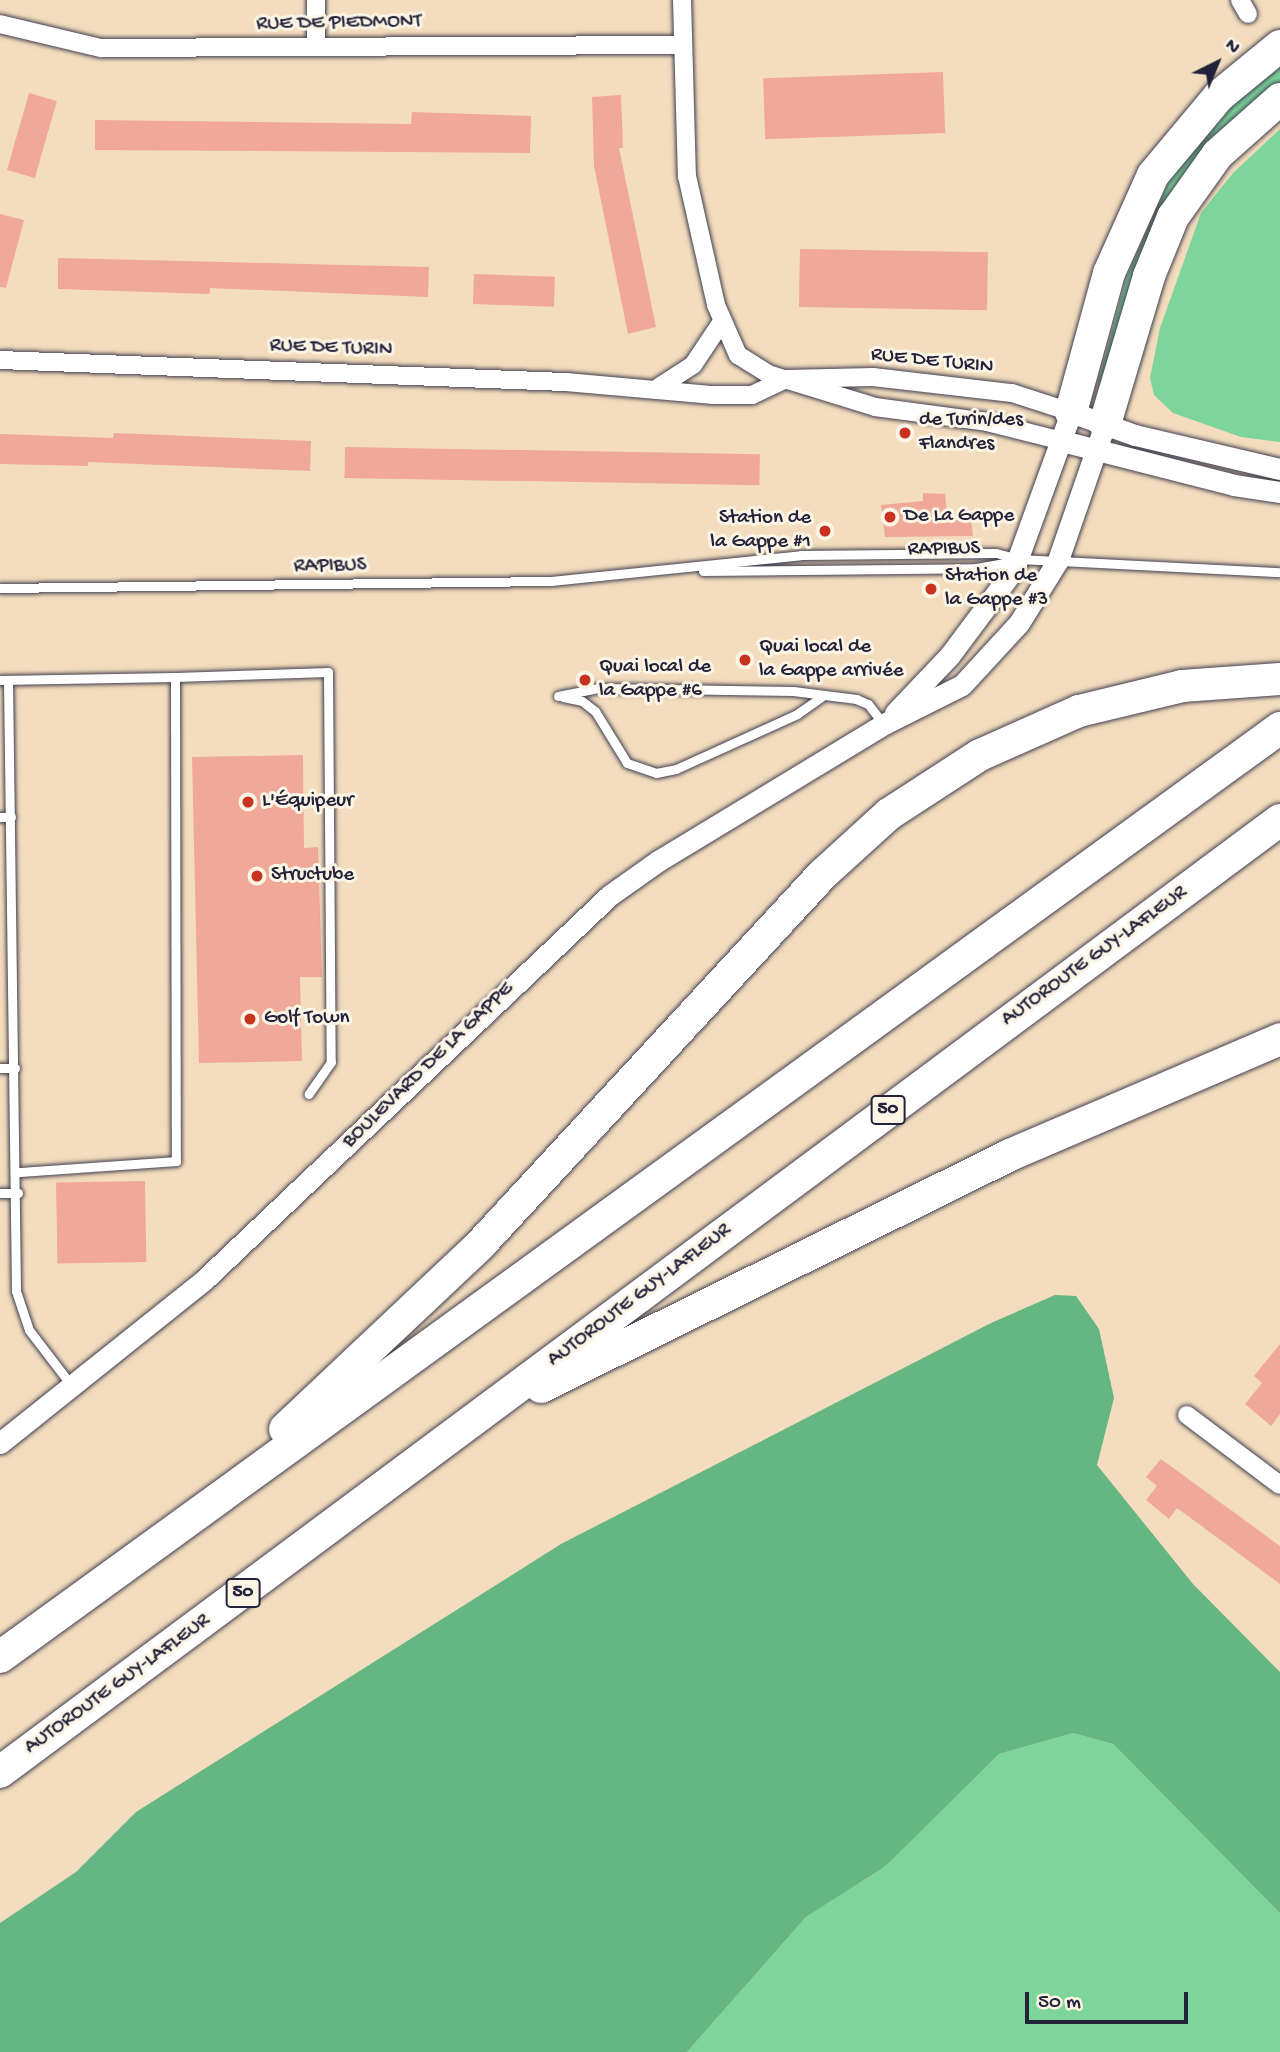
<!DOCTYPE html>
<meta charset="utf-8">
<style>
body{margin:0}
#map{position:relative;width:1280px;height:2052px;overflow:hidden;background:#f3ddbe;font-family:"Gochi Hand",sans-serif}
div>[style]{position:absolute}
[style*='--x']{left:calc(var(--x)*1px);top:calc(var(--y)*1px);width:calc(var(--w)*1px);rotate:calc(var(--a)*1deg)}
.green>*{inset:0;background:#7dd59b}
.forest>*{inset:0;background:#66b683}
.building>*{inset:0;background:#f0a999;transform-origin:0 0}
.roads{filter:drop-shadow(0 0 2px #413e4f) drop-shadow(0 0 2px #413e4f)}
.service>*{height:9px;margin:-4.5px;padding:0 4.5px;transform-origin:4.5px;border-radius:4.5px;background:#fff}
.minor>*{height:18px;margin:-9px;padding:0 9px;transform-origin:9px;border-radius:9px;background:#fff}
.tertiary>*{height:21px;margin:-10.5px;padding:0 10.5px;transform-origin:10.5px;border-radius:10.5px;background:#fff}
.motorway>*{height:32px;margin:-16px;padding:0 16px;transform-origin:16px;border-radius:16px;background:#fff}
.dots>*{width:19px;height:19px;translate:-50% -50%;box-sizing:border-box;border:4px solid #fcf5e5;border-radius:50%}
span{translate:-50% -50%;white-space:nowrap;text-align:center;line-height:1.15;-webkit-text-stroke:6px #fcf5e5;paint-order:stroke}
.shield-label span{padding:2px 5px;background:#fcf5e5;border:2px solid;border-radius:5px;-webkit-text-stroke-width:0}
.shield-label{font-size:19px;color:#22223b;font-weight:700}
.street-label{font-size:21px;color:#22223b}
.poi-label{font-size:21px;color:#22223b}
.left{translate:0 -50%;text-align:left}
.right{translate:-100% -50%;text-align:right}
.north{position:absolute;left:1182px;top:28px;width:70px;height:70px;-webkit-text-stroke:5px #fcf5e5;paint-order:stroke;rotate:43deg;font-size:19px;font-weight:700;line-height:28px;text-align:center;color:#22223b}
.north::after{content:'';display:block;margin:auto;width:24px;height:32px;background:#22223b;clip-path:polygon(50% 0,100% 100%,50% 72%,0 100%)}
.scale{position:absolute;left:1025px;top:1992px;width:163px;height:32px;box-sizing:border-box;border:4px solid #22223b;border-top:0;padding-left:9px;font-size:21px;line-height:24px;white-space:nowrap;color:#22223b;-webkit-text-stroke:5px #fcf5e5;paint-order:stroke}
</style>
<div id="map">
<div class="green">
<div style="clip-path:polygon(1280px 61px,1280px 85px,1244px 113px,1100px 392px,1098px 383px,1126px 278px,1171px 177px,1233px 100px)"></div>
<div style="clip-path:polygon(1280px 129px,1280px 442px,1241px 437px,1173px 413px,1154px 395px,1150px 378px,1160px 328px,1201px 213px,1233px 173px)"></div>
<div style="clip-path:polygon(1073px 1733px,1113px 1744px,1280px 1913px,1280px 2052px,687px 2052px,806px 1917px,886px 1866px,999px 1754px)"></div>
</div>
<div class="forest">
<div style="clip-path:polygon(1055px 1295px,1076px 1296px,1099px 1329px,1114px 1398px,1097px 1465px,1193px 1584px,1280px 1672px,1280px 1913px,1113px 1744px,1073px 1733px,999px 1754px,886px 1866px,806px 1917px,687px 2052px,0 2052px,0 1923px,76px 1872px,136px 1812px,561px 1544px,991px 1323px)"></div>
</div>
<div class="building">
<div style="left:943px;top:72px;width:61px;height:180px;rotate:88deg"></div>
<div style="left:29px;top:93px;width:29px;height:80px;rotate:16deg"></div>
<div style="clip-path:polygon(621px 95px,623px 148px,619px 148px,656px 327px,628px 334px,594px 166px,592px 97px)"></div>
<div style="clip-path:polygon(412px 112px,531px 116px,530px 153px,95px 150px,95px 120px,411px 124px)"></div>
<div style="clip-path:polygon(0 214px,24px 220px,6px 288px,0 287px)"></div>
<div style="left:800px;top:249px;width:188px;height:58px;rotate:1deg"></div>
<div style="clip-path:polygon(58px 258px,429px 267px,428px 297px,210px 288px,210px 294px,58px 289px)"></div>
<div style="left:474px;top:274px;width:81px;height:30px;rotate:2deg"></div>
<div style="clip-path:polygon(114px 433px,311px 441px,310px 471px,88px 462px,88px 466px,0 464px,0 434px,113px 438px)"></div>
<div style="left:345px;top:447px;width:415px;height:31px;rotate:1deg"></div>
<div style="clip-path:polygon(923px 493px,945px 494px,948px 520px,971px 520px,973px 536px,885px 537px,881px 505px,923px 501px)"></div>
<div style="clip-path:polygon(303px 755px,304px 848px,318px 847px,322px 977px,300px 977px,302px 1061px,199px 1063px,192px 757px)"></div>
<div style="left:145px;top:1181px;width:81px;height:89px;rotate:89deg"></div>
<div style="clip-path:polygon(1280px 1344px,1280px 1414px,1271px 1426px,1245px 1404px,1262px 1383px,1254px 1376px)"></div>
<div style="clip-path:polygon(1161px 1459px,1280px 1546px,1280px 1584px,1177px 1508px,1169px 1519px,1146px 1500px,1157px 1486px,1146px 1477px)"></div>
</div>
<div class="roads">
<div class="service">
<div style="--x:703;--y:571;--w:273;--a:-0.6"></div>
<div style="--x:976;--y:568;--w:39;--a:-10"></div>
<div style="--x:0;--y:588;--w:551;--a:-0.73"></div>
<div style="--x:551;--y:581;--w:251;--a:-5.9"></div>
<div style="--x:801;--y:555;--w:195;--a:-0.6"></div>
<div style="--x:996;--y:553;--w:24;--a:15"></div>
<div style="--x:1019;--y:559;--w:261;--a:2.9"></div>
<div style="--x:175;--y:677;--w:153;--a:-1.9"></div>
<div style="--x:328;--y:672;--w:390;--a:89.6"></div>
<div style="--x:331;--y:1062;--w:39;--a:125"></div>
<div style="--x:0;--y:680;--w:175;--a:-1"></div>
<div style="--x:175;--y:677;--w:484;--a:89.9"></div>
<div style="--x:176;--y:1161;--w:159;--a:176"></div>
<div style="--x:8;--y:680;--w:611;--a:89.25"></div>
<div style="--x:16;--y:1291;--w:41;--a:71.6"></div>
<div style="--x:29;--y:1330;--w:69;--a:52.6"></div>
<div style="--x:558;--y:696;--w:41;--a:-11.3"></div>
<div style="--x:598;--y:688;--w:195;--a:0.9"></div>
<div style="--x:793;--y:691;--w:64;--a:7.2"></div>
<div style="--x:856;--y:699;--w:13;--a:23"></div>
<div style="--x:868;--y:704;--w:24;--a:52"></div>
<div style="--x:563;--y:697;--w:19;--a:12"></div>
<div style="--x:582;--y:701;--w:16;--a:38"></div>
<div style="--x:595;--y:711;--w:61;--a:58.4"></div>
<div style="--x:627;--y:763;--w:31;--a:19"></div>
<div style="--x:656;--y:773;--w:20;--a:-11"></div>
<div style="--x:676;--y:769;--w:133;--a:-24.4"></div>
<div style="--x:797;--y:714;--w:32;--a:-35"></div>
<div style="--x:0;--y:817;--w:11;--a:0"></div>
<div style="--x:0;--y:1068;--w:15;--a:0"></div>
<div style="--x:0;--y:1193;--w:18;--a:0"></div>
</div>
<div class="minor">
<div style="--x:316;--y:0;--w:46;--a:90"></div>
<div style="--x:682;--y:0;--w:176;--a:88.4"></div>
<div style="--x:687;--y:176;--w:132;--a:77.3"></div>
<div style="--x:716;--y:305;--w:55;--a:66.3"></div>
<div style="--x:738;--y:355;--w:36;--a:32"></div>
<div style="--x:768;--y:374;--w:112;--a:17.1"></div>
<div style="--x:875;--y:407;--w:113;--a:7.6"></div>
<div style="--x:987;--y:422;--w:77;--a:14.2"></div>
<div style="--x:1240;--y:0;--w:16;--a:60"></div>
<div style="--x:0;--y:24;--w:104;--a:13.4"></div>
<div style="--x:101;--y:48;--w:581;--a:-0.3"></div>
<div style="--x:0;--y:360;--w:566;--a:2.23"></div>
<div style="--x:566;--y:382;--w:148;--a:5.1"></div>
<div style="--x:713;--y:395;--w:39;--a:0"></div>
<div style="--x:752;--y:395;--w:38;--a:-25"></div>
<div style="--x:786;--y:379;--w:87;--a:-1.3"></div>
<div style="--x:873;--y:377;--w:140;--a:6.6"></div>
<div style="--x:1012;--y:393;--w:62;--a:17.9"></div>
<div style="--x:659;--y:387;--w:40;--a:-32.9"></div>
<div style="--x:693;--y:365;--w:50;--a:-56.3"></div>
<div style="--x:1187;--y:1415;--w:116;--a:37"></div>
</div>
<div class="tertiary">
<div style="--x:1062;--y:441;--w:178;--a:14.3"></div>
<div style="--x:1234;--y:485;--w:47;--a:8.7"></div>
<div style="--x:895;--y:713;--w:80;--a:-46.5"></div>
<div style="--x:950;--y:655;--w:107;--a:-53.3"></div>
<div style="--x:1014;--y:569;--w:167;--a:-70"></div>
<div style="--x:1071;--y:412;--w:68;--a:19.8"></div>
<div style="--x:1135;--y:435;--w:149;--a:13.2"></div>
<div style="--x:0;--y:1443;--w:261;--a:-38.6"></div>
<div style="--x:204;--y:1280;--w:560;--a:-43.48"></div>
<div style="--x:610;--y:895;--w:59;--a:-35.3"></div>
<div style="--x:658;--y:861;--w:264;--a:-31.2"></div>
<div style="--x:884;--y:724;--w:87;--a:-26.6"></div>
<div style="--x:962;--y:685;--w:84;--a:-47.4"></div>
<div style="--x:1019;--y:623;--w:74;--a:-58.2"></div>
<div style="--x:1058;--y:560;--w:144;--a:-70.9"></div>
</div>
<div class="motorway">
<div style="--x:1071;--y:412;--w:144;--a:-74.7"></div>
<div style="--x:1109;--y:273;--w:107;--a:-65.8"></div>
<div style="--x:1153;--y:175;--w:103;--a:-50.1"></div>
<div style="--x:1219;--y:96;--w:79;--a:-39.3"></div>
<div style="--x:1105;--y:424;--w:154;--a:-73.4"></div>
<div style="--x:1149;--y:276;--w:64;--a:-67.9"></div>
<div style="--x:1173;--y:217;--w:77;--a:-54.5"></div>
<div style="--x:1218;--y:154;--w:83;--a:-41.6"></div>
<div style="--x:541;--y:1387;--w:523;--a:-26.32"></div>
<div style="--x:1010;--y:1155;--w:294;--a:-23.2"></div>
<div style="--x:285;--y:1429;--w:268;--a:-43.3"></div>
<div style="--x:480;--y:1245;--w:505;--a:-47.25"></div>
<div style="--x:823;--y:874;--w:89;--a:-42.3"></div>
<div style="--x:889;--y:814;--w:108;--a:-33"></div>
<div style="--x:980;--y:755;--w:108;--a:-24"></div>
<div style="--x:1079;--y:711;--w:106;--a:-13.6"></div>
<div style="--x:1182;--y:686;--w:98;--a:-4.1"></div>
<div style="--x:0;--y:1657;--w:1582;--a:-35.97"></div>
<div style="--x:0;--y:1772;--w:1595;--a:-36.64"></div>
</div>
</div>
<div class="dots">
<div style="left:905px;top:433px;background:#c8321e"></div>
<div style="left:890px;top:517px;background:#c8321e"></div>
<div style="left:825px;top:531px;background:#c8321e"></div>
<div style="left:931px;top:589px;background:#c8321e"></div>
<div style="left:745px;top:660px;background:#c8321e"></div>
<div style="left:585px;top:680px;background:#c8321e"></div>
<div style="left:248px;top:802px;background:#c8321e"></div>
<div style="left:257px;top:876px;background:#c8321e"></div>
<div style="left:250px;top:1019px;background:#c8321e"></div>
</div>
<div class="shield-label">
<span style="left:888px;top:1110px">50</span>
<span style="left:243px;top:1593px">50</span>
</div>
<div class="street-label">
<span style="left:339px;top:24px;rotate:-1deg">RUE DE PIEDMONT</span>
<span style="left:331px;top:349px;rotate:2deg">RUE DE TURIN</span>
<span style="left:932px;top:362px;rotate:6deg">RUE DE TURIN</span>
<span style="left:944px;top:550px;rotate:-1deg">RAPIBUS</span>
<span style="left:330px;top:567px;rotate:-1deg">RAPIBUS</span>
<span style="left:1095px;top:957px;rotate:-36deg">AUTOROUTE GUY-LAFLEUR</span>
<span style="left:429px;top:1066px;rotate:-44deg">BOULEVARD DE LA GAPPE</span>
<span style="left:640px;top:1296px;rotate:-37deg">AUTOROUTE GUY-LAFLEUR</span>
<span style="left:118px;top:1685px;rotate:-36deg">AUTOROUTE GUY-LAFLEUR</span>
</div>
<div class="poi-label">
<span class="left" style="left:919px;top:433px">de Turin/des<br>Flandres</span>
<span class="left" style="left:904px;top:517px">De La Gappe</span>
<span class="right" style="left:811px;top:531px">Station de<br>la Gappe #1</span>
<span class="left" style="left:945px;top:589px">Station de<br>la Gappe #3</span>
<span class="left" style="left:759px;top:660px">Quai local de<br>la Gappe arrivée</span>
<span class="left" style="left:599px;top:680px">Quai local de<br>la Gappe #6</span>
<span class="left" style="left:262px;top:802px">L'Équipeur</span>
<span class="left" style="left:271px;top:876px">Structube</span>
<span class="left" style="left:264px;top:1019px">Golf Town</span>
</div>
<div class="north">N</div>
<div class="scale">50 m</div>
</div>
